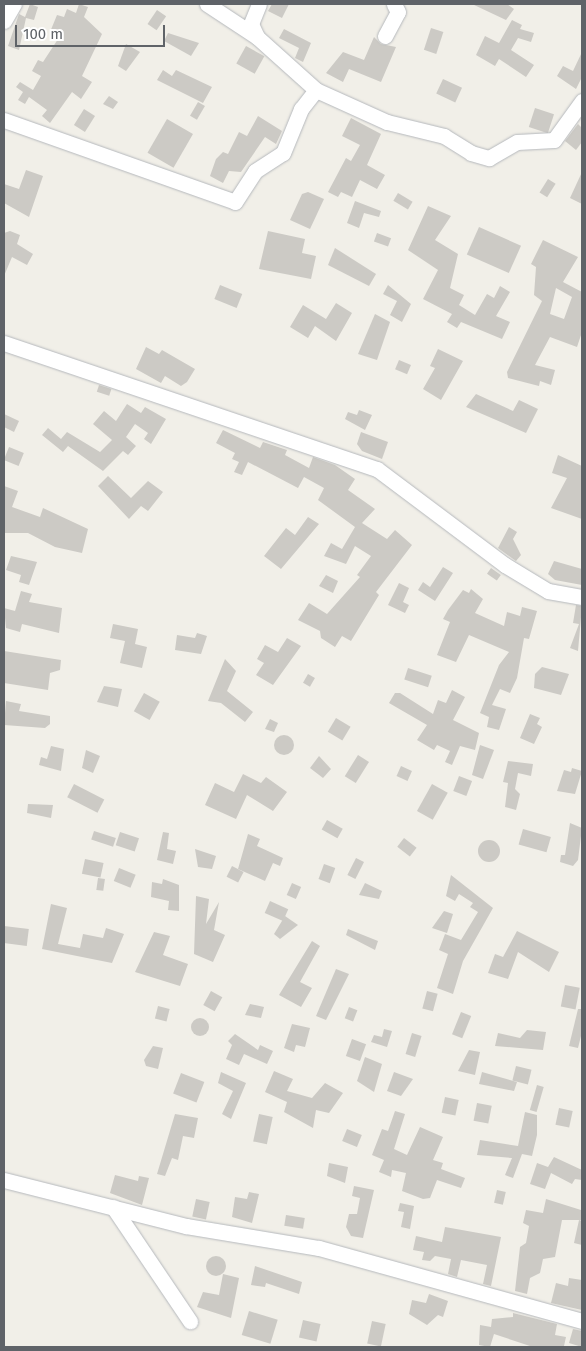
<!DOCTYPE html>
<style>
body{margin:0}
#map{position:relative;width:586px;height:1351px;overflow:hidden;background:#f1efe8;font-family:"Fira Sans",sans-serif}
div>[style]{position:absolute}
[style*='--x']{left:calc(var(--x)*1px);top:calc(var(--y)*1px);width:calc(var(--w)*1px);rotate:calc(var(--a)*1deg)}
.building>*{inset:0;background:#cccac5;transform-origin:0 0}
.round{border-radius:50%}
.roads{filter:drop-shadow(0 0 1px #b5b8bc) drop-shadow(0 0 1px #b5b8bc)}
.minor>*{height:15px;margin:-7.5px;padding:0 7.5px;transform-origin:7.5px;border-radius:7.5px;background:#fff}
span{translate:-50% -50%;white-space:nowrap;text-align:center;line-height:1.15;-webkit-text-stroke:4px #fff;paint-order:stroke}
.frame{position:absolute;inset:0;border:5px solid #5f6368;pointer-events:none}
.scale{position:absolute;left:15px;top:25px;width:150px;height:22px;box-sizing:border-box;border:2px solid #5f6368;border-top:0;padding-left:6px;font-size:15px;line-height:18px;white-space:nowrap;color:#5f6368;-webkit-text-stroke:4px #fff;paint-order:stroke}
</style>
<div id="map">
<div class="building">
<div style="clip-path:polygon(30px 4px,38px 7px,34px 20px,26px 18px,19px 50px,8px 46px,19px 14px,25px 17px)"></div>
<div style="clip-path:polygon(79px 4px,88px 7px,84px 17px,102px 34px,82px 76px,92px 82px,81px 99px,72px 92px,50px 123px,42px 116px,47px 110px,29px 97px,25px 104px,18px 100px,23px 92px,16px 87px,20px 82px,33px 90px,41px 76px,32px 71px,38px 60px,43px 62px,60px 36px,50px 32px,57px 15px,64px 17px,67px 9px,76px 13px)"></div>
<div style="clip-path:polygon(272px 4px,289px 4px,282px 18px,268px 11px)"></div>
<div style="clip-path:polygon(472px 4px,507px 4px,514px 9px,506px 20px)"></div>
<div style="left:157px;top:10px;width:11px;height:17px;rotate:34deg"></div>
<div style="clip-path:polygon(512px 20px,522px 25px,520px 29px,534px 33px,531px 42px,518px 38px,511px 50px,534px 65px,526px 77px,499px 59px,495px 66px,476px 55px,485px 36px,499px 43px)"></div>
<div style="left:431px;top:28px;width:13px;height:23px;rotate:18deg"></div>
<div style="clip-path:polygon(284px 29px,311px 43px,303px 62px,295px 58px,299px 48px,279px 38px)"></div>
<div style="clip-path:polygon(168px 33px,199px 43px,191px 56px,164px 41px)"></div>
<div style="clip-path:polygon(374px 37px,381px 44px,396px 47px,381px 82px,349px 69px,343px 82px,326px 73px,343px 52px,364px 60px)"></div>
<div style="clip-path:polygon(126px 44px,140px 52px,126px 71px,118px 66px)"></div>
<div style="left:246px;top:46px;width:21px;height:20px;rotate:29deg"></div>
<div style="clip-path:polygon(582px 52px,582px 77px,576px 89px,557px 76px,563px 66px,573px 71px)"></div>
<div style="clip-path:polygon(163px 70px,172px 76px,176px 70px,212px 87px,203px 103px,157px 80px)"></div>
<div style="left:443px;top:79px;width:21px;height:16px;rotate:25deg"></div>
<div style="clip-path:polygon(109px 96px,118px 102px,113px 109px,103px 104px)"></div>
<div style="left:198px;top:102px;width:8px;height:16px;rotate:30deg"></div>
<div style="left:535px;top:108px;width:20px;height:20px;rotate:18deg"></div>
<div style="left:84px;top:109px;width:13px;height:19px;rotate:32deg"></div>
<div style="clip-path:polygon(258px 116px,282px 131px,276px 144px,265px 137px,241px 172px,229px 171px,223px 183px,210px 176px,216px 159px,223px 152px,228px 154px,239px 132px,247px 136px)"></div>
<div style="clip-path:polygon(351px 118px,381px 134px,367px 165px,385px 175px,377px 189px,360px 180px,352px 197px,341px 192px,338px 197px,328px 192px,346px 158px,351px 161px,360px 145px,342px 136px)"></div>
<div style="left:167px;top:119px;width:30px;height:39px;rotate:30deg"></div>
<div style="clip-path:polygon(578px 124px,582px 128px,582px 142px,576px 150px,565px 141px)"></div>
<div style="clip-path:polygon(26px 170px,43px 176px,29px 217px,4px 203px,4px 184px,19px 189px)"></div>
<div style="clip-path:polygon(582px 172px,582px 204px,570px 198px)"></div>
<div style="left:548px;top:179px;width:9px;height:16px;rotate:32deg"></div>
<div style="clip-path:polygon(308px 192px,324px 199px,310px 229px,290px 220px,302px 194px)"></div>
<div style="left:398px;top:193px;width:17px;height:9px;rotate:31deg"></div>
<div style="clip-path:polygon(355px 201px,381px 211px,379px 217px,364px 213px,359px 228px,347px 223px)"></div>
<div style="clip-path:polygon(428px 206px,451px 216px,435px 240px,458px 254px,450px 288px,464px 295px,459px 305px,475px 315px,487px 294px,494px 298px,500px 286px,510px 292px,496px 316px,510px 322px,502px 339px,461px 322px,457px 328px,447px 322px,452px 314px,423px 299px,438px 270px,408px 250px)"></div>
<div style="left:479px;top:227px;width:46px;height:30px;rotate:24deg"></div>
<div style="clip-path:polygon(10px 231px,20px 235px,17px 244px,33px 254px,27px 265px,12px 257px,4px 276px,4px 233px)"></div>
<div style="clip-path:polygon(268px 231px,305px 239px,302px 253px,316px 256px,311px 279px,259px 269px)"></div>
<div style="left:377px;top:233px;width:15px;height:9px;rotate:20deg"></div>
<div style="clip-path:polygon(evenodd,543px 240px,578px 257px,563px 282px,582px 292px,582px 332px,577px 347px,550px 337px,535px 365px,555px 370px,551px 385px,540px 381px,539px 386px,508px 378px,507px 372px,542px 301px,534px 295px,536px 267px,531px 264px,543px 240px,556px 288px,572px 297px,564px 319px,550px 314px,556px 288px)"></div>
<div style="clip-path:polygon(335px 248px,376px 274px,369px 286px,328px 265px)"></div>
<div style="left:220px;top:285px;width:24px;height:15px;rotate:22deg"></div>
<div style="clip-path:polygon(388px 285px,411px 304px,402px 322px,390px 315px,397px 301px,383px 294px)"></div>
<div style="clip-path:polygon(336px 303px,352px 313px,336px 341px,315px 326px,308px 338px,290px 327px,303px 305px,326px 319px)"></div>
<div style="clip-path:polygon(375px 314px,390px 322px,377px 360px,358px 354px)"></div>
<div style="clip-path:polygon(146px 347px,159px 354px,162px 350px,195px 369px,187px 382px,181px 386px,165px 376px,161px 383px,136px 369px)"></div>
<div style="clip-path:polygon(438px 349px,463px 361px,441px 400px,423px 389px,435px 368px,430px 366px)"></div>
<div style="left:399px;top:360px;width:13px;height:10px;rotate:23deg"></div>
<div style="left:99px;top:385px;width:13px;height:7px;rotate:18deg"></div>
<div style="clip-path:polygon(476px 394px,513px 411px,519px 400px,538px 409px,526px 433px,466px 407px)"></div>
<div style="clip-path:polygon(127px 404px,141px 413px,145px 407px,166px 419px,151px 444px,144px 439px,148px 433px,135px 424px,126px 437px,136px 446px,128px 455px,123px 451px,103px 471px,68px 446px,63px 452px,42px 435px,48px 428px,61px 439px,67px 432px,100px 452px,112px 440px,93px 424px,104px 411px,116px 421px)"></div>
<div style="clip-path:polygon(359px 410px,372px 415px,365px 430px,345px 419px,348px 412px,357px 415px)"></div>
<div style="clip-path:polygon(4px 414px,19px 421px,14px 432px,4px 427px)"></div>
<div style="clip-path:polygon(223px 430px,260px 448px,263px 442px,287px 450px,285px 455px,309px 468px,313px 457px,335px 465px,355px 479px,348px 490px,375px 509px,362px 523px,387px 539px,395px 530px,412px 545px,376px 592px,379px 595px,351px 641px,342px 636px,335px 647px,321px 638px,320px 631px,298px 620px,309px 603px,327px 614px,360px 577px,357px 575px,371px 556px,355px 546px,346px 564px,324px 556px,331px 543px,342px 549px,355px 527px,318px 500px,324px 488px,304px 477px,298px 488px,248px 462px,242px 475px,234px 472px,239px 462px,232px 459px,235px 453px,216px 443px)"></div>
<div style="clip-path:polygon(361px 432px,388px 442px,382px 459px,362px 451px,357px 444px)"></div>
<div style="left:9px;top:447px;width:16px;height:14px;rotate:22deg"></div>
<div style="clip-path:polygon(558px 455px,582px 466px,582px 519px,551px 508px,567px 478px,552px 473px)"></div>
<div style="clip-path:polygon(108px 476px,131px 498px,148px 481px,163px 492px,148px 511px,141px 506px,129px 519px,98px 486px)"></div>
<div style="clip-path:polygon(4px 486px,18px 491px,12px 507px,40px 517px,43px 508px,88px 529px,82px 553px,55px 547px,28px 533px,4px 533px)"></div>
<div style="clip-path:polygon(308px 517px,319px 524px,281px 569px,264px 556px,286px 528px,295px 535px)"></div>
<div style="clip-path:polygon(509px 527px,517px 532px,513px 539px,521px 555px,516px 561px,498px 548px)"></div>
<div style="clip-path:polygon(11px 556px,37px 562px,29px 585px,19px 582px,21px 575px,6px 570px)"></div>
<div style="clip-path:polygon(554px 561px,582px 569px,582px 585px,555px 580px,548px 574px)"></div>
<div style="clip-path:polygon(443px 567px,453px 573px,435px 601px,418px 590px,423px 582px,430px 587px)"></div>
<div style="left:491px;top:568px;width:12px;height:7px;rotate:35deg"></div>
<div style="clip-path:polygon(326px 575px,338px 581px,333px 593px,319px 586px)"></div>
<div style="clip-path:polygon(399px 583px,409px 588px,403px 602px,409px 605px,405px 613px,388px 605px)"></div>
<div style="clip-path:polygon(471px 589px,483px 599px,475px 613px,504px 626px,507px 612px,520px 616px,522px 607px,537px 611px,529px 639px,524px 638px,517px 678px,510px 693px,500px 689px,492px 705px,506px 709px,499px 730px,487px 727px,489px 717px,480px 713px,499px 665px,509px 652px,469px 635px,456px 662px,437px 655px,450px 622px,443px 619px,448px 610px,463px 590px,469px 593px)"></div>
<div style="clip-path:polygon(21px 591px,32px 594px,29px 602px,62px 608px,59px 633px,22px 624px,20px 632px,6px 628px,4px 608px,15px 611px)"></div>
<div style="clip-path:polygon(576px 605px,582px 606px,578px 651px,570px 648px,579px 624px,573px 623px)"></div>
<div style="clip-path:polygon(113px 624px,138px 629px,135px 644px,147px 647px,142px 668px,120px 663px,125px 641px,110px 638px)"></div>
<div style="clip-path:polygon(197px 633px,207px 636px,201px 654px,175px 650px,177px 635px,195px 638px)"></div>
<div style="clip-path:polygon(287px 638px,301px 646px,273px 685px,256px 675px,264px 663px,257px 659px,265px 645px,278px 652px)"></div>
<div style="clip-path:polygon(4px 651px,61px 660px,60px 670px,50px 673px,48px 690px,4px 683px)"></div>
<div style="clip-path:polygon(225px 659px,236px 671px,227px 691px,253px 712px,245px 722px,221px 703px,208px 701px)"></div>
<div style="clip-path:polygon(542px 667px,569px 674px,561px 695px,534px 688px,535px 674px)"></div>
<div style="left:408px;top:668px;width:25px;height:12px;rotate:18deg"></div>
<div style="left:308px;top:674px;width:8px;height:10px;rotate:30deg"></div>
<div style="clip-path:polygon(104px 686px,122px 689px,118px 707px,97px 702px)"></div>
<div style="clip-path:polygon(452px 690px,465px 697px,453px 720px,479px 733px,475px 750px,460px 746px,452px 765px,445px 762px,450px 751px,437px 745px,434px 750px,417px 740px,427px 725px,389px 703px,395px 693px,400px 693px,433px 714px,438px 700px,446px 703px)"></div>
<div style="left:144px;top:693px;width:18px;height:21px;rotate:29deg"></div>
<div style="clip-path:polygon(6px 701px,21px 704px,19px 711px,50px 716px,50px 724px,45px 728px,4px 725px)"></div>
<div style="clip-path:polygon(530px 714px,540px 718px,537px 724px,542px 727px,534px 744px,520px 738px)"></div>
<div style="left:336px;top:718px;width:17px;height:16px;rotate:31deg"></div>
<div style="clip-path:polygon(270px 719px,278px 723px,274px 732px,265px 729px)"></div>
<div class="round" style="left:274px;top:735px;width:20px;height:20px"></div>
<div style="clip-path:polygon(480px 745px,494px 750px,483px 779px,472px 775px)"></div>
<div style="clip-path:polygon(51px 746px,64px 749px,61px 771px,39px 765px,41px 757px,47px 759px)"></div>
<div style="clip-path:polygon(86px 750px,100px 756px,93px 773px,82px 768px)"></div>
<div style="left:358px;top:755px;width:13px;height:25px;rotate:32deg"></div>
<div style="clip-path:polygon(319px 756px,331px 769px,323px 778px,310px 768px)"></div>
<div style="clip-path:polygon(508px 761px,533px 764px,531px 776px,518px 773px,515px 789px,520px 794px,516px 810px,505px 807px,508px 783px,503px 782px)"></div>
<div style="left:401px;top:766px;width:12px;height:11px;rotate:24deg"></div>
<div style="clip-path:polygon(572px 768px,582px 771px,575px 794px,557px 791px,564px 770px,571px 772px)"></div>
<div style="clip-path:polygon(243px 774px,261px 783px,266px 777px,287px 792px,273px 811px,247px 795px,236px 819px,205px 805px,215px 783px,234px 792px)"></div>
<div style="left:459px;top:776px;width:14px;height:16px;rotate:21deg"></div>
<div style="left:74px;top:784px;width:34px;height:15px;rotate:27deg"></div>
<div style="left:432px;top:784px;width:18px;height:31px;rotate:29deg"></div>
<div style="clip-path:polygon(28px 804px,53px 805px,51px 818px,27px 813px)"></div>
<div style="left:327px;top:820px;width:18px;height:11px;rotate:29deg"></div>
<div style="clip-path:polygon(570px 823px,582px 828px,578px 860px,573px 866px,560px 862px,561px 855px,565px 855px)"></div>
<div style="left:523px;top:829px;width:29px;height:16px;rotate:16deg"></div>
<div style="left:94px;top:831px;width:23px;height:9px;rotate:18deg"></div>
<div style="left:120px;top:832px;width:20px;height:14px;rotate:18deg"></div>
<div style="clip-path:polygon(163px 832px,169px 833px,167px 849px,176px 851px,173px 864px,157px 860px)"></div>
<div style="clip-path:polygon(248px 834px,260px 839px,257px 846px,283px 858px,280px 866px,273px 863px,265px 881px,238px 869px)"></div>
<div style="left:404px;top:838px;width:16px;height:11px;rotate:38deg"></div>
<div class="round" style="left:478px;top:840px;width:22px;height:22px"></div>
<div style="clip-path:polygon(195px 849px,216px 856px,212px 869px,198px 867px)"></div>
<div style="left:356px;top:858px;width:9px;height:19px;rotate:27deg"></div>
<div style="left:85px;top:859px;width:19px;height:15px;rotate:12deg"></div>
<div style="left:324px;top:864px;width:12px;height:16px;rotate:20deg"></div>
<div style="left:232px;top:866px;width:13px;height:12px;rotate:27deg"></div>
<div style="left:119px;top:868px;width:18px;height:14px;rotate:22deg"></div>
<div style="clip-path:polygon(451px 875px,493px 908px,463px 961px,453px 994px,437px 988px,448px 954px,439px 950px,445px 934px,461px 940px,478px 912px,470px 907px,473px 903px,459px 894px,455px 901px,446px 896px)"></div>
<div style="left:98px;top:878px;width:7px;height:12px;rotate:8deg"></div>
<div style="clip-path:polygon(163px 879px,179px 885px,179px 911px,168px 910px,169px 901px,151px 897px,152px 882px,162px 884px)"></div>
<div style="left:292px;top:883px;width:10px;height:13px;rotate:24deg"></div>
<div style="clip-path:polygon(365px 883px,382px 891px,379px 899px,359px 895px)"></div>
<div style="clip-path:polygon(196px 896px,209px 899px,206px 924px,219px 902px,214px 930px,225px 935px,213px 962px,194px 954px)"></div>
<div style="left:270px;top:901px;width:20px;height:13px;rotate:24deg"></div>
<div style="clip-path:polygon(51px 904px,67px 908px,58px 944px,80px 948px,83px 934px,103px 938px,106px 928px,124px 934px,112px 963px,42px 949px)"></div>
<div style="clip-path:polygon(444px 911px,453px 914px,447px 933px,432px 928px)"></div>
<div style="clip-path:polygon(285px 916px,298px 925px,280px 939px,274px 934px)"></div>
<div style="left:4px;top:926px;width:25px;height:17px;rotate:7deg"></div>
<div style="clip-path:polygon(348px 929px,378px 941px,375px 950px,346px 935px)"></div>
<div style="clip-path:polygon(517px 931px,559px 952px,549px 972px,518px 952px,508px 979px,488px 973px,495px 954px,503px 957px)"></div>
<div style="clip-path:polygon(154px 932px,170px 936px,163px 955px,188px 964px,180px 986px,135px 972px)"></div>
<div style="clip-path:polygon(312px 941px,320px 946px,300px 982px,312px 988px,301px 1007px,279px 995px)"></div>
<div style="clip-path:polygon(336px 969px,349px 974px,326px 1020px,316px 1016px)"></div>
<div style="left:565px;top:985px;width:15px;height:22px;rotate:11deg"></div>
<div style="left:211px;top:991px;width:13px;height:16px;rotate:29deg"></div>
<div style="left:427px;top:991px;width:11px;height:18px;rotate:15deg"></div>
<div style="clip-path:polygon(250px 1004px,264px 1007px,261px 1018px,245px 1015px)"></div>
<div style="left:158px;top:1006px;width:12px;height:13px;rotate:14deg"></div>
<div style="left:349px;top:1007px;width:9px;height:12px;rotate:21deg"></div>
<div style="clip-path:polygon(578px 1009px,582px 1009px,582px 1032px,578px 1048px,569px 1046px)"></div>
<div style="left:461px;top:1012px;width:11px;height:24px;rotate:22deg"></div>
<div class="round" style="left:191px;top:1018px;width:18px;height:18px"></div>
<div style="clip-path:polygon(292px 1024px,310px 1028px,305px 1047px,296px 1045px,294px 1052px,284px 1048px)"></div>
<div style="clip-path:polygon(384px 1029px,392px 1031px,387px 1047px,371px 1042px,374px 1035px,382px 1037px)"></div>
<div style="clip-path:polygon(527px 1030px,546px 1032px,543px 1050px,495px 1046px,498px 1033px,520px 1038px)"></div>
<div style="left:412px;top:1033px;width:10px;height:22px;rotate:17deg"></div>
<div style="clip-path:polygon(235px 1034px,258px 1050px,260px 1045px,273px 1051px,267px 1064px,244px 1054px,239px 1065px,226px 1059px,232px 1045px,228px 1041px)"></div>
<div style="left:352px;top:1039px;width:15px;height:18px;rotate:20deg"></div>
<div style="clip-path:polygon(153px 1046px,163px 1048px,158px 1069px,146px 1066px,144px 1060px)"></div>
<div style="clip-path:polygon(469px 1050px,480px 1052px,475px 1075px,458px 1071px)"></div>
<div style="clip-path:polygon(365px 1057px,382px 1064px,374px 1092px,357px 1081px)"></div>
<div style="left:516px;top:1066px;width:16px;height:15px;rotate:14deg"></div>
<div style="clip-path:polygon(274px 1071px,293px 1079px,287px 1091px,312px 1098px,325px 1083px,343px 1093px,329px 1113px,316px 1110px,313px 1128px,284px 1112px,287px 1102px,265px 1092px)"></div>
<div style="clip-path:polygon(221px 1072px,246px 1083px,231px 1119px,222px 1114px,233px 1091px,218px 1083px)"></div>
<div style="clip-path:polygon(394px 1072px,413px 1079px,401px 1096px,387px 1091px)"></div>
<div style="clip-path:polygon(482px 1072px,517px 1082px,514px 1091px,479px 1084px)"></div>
<div style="left:181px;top:1073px;width:25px;height:22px;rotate:21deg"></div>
<div style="left:537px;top:1085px;width:7px;height:26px;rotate:16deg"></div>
<div style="left:445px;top:1097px;width:14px;height:16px;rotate:12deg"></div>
<div style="left:477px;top:1103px;width:15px;height:18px;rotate:11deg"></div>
<div style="left:559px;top:1108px;width:14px;height:17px;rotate:12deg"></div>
<div style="clip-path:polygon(395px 1111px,405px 1114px,394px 1149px,407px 1155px,420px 1127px,443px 1137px,433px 1160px,443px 1163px,441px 1169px,465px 1178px,461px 1188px,437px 1180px,430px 1198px,423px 1199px,402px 1191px,406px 1173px,392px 1170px,391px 1177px,379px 1172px,384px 1160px,372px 1155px,382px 1129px,388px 1131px)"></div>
<div style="clip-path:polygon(525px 1112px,537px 1115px,537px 1135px,532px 1156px,522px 1154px,513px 1178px,505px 1175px,512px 1158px,477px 1155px,480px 1140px,518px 1146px)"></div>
<div style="clip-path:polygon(175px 1114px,198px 1118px,194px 1138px,183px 1136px,178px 1160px,172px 1158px,165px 1176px,157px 1174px)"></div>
<div style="left:259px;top:1114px;width:14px;height:28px;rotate:12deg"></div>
<div style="left:347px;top:1129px;width:16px;height:13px;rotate:22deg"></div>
<div style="clip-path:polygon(554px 1157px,582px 1170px,582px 1180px,575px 1179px,572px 1184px,551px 1173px,545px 1189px,530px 1184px,537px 1163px,548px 1167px)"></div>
<div style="clip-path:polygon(329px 1163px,348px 1167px,345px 1183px,327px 1176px)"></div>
<div style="clip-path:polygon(115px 1175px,138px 1181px,139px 1176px,149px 1178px,142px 1205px,110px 1193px)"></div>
<div style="clip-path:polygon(354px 1186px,374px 1190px,363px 1238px,351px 1236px,346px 1227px,349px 1214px,357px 1214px,360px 1198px,352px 1196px)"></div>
<div style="left:497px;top:1190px;width:9px;height:13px;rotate:13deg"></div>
<div style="clip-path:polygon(249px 1192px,259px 1194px,252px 1223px,232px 1217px,235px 1197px,247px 1199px)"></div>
<div style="left:196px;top:1199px;width:14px;height:18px;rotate:12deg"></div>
<div style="clip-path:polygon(546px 1199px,581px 1210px,581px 1220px,562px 1220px,555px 1257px,543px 1259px,540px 1273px,530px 1278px,527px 1294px,515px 1291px,520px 1247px,526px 1243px,529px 1226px,523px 1223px,526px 1210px,543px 1213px)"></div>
<div style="clip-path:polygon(400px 1203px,414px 1206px,410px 1229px,401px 1227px,404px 1212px,398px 1211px)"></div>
<div style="left:286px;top:1215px;width:19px;height:11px;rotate:9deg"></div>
<div style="clip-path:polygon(579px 1220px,582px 1221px,582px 1245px,574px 1243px)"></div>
<div style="clip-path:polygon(445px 1227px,501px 1237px,491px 1286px,483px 1284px,487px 1265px,461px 1260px,457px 1277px,448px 1274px,451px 1259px,435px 1256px,430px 1261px,422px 1260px,424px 1252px,413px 1250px,416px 1236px,442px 1242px)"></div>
<div class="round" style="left:206px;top:1256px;width:20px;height:20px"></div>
<div style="clip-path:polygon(255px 1266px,302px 1282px,299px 1294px,266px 1283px,265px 1287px,251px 1285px)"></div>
<div style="clip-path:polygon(223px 1274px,239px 1278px,231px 1318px,197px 1307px,203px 1292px,219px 1295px)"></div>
<div style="clip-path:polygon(569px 1278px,582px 1280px,582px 1310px,551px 1303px,556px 1283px,568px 1286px)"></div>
<div style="clip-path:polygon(429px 1294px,448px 1301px,443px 1317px,438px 1315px,427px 1325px,409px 1314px,412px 1300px,426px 1303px)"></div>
<div style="left:249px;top:1311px;width:30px;height:25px;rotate:17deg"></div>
<div style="clip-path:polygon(513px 1313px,557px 1324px,555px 1335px,566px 1337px,564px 1346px,533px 1347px,494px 1334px,490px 1347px,479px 1345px,480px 1325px,491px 1327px,492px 1319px,513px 1317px)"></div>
<div style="left:303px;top:1320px;width:18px;height:18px;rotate:13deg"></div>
<div style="left:372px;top:1321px;width:14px;height:23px;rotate:12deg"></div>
<div style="clip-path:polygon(573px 1329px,582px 1331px,582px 1347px,569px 1343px)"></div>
</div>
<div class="roads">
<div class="minor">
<div style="--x:207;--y:4;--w:60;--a:33.4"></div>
<div style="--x:259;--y:4;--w:22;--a:112"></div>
<div style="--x:251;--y:24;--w:14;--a:65"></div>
<div style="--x:257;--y:37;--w:79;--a:41.9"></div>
<div style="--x:316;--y:90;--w:78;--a:24.3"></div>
<div style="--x:387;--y:122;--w:59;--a:13.8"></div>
<div style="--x:444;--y:136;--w:32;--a:32"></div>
<div style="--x:471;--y:153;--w:19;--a:16"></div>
<div style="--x:489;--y:158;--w:32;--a:-30"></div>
<div style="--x:517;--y:142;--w:37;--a:-3"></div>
<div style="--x:554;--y:140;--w:48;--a:-54.3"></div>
<div style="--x:4;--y:21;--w:20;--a:-60"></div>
<div style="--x:385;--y:36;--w:27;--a:-62"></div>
<div style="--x:398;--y:12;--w:9;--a:-117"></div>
<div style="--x:4;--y:120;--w:245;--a:19.5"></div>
<div style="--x:235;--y:202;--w:37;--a:-57"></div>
<div style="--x:255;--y:171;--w:33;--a:-33"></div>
<div style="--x:283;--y:153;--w:48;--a:-67.8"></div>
<div style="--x:301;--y:109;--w:24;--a:-52"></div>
<div style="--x:4;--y:343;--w:394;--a:18.7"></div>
<div style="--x:377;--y:469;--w:160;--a:36.9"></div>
<div style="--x:505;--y:565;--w:50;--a:31.2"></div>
<div style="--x:548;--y:591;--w:35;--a:10"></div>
<div style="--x:4;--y:1180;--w:188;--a:14.2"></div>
<div style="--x:186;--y:1226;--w:135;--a:9.4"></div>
<div style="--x:319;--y:1248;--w:273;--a:15.5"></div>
<div style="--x:113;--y:1207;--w:138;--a:56"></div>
</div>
</div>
<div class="frame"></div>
<div class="scale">100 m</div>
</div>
